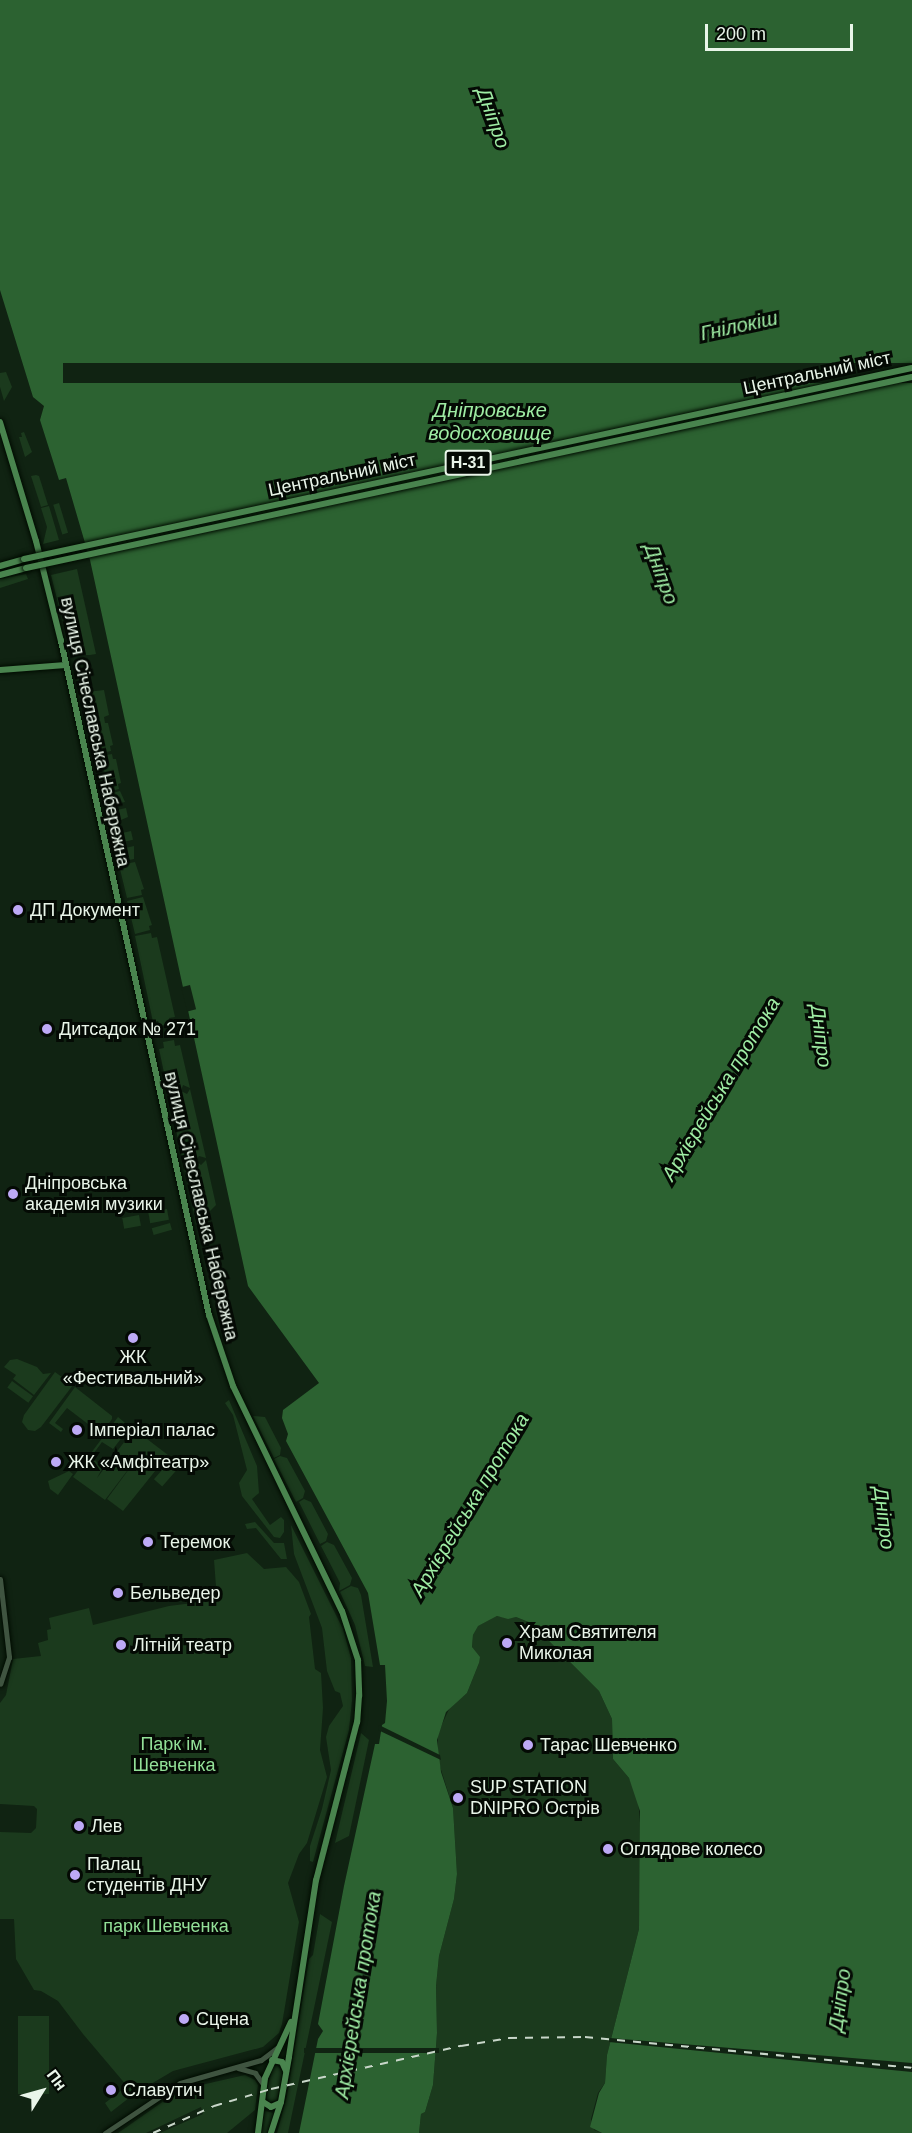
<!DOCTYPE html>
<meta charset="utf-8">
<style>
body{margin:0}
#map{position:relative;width:912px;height:2133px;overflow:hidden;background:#102312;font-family:Helvetica,sans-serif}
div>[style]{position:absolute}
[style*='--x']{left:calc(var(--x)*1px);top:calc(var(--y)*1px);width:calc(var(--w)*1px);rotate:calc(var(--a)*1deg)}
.green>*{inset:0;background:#1b3a1d;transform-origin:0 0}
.water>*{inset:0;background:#2c6231}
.pier>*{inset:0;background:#102312;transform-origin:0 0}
.roads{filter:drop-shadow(0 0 2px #000c01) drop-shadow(0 0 2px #000c01)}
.tertiary>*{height:5px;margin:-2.5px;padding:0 2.5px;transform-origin:2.5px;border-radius:2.5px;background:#3f5440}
.secondary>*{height:5px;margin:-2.5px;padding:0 2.5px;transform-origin:2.5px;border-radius:2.5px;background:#3f5440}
.primary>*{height:6px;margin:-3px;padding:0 3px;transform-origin:3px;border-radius:3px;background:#49844e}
.rail>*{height:1.5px;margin-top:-0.75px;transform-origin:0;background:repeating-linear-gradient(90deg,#c8d6c9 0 8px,transparent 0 16px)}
.bridges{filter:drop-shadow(0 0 2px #000c01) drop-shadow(0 0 2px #000c01)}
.primary-bridge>*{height:6px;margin:-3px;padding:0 3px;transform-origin:3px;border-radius:3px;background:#49844e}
.dots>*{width:16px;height:16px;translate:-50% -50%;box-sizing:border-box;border:3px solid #040a04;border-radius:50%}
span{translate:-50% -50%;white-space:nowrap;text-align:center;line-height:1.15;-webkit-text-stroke:6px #040a04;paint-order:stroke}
.shield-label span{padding:2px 4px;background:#040a04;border:2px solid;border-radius:4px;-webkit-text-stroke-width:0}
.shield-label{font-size:16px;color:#e9f5e9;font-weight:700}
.street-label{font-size:18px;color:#e9f5e9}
.poi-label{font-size:18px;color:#e9f5e9}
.left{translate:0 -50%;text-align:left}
.park-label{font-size:18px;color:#93e098}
.water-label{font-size:20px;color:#9feda4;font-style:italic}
.north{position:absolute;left:12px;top:2061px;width:60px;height:60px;-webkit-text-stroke:4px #040a04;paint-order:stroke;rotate:53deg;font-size:16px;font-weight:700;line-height:24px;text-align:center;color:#e9f5e9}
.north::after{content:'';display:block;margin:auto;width:21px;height:27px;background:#e9f5e9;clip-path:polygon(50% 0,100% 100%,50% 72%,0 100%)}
.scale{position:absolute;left:705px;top:24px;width:148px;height:27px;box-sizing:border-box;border:3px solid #e9f5e9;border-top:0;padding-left:8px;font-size:18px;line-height:21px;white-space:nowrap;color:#e9f5e9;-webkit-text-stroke:4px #040a04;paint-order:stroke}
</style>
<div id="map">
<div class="green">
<div style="clip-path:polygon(6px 372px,12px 387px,4px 401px,0 387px,0 373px)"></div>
<div style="clip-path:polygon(24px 432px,32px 452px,25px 457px,19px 437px,22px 437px,21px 433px)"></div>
<div style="clip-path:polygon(36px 475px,39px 476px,48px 505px,41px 507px,31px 476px)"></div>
<div style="left:59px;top:503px;width:31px;height:6px;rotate:73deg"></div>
<div style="clip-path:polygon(49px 506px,59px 540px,43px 544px,47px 527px,41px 508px)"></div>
<div style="clip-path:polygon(77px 569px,96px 654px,90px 655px,71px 655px,51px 575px)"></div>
<div style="clip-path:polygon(26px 574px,28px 579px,0 588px,0 579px)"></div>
<div style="clip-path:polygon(104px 690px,109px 715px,104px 717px,105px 723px,108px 723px,113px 745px,110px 746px,111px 751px,101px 753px,97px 738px,88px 734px,79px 693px)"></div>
<div style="clip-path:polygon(112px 754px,113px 759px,116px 759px,121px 783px,118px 784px,119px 789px,103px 793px,100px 780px,105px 775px,101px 756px)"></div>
<div style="clip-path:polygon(120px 791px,125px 802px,106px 806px,104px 795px)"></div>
<div style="clip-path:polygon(126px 808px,128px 817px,116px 822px,110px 821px,107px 812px)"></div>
<div style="left:131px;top:831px;width:9px;height:18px;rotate:77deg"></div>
<div style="clip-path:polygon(134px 846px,134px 859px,119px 862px,116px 850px)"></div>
<div style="clip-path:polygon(135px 862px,144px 889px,141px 890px,142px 895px,127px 898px,119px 865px)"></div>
<div style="clip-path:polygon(143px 897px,152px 925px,149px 926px,150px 930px,135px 934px,127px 901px)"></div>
<div style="clip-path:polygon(151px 933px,152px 938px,157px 937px,175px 1017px,169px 1018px,170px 1024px,160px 1026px,158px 1021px,153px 1022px,135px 936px)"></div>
<div style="clip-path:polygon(174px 1040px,175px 1046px,180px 1045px,190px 1088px,183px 1085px,181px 1091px,187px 1094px,190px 1089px,206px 1158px,199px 1156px,196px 1161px,201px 1165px,206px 1160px,216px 1205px,196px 1225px,159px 1049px,164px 1048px,163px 1042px)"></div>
<div style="left:167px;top:1209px;width:11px;height:19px;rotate:80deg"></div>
<div style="left:139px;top:1215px;width:11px;height:17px;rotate:80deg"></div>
<div style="left:170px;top:1223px;width:7px;height:19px;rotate:74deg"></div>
<div style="clip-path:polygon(17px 1359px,37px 1367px,43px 1374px,51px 1373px,34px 1395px,13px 1379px,16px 1375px,4px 1367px,10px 1360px)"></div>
<div style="clip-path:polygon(55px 1372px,73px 1385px,41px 1427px,35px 1431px,28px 1430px,22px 1422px,24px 1415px)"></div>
<div style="left:12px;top:1381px;width:26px;height:8px;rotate:36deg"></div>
<div style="clip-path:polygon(75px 1387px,112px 1416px,112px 1419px,101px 1434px,67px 1408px,55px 1423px,63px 1429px,61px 1432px,49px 1423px)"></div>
<div style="clip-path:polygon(229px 1400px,257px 1466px,259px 1493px,252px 1499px,270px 1525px,281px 1517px,284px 1520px,284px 1532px,280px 1538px,274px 1537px,242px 1496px,239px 1483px,247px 1470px,233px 1415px,225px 1403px)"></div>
<div style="clip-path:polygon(253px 1416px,265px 1417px,281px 1448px,280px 1455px,274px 1458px)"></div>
<div style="clip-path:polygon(118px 1417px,130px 1427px,113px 1449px,102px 1442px,91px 1457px,103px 1467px,97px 1478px,134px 1429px,168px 1455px,123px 1511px,107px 1499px,143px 1450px,105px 1500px,73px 1477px)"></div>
<div style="clip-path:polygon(280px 1456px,287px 1458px,305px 1491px,303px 1498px,296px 1502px,274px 1459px)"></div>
<div style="left:169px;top:1462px;width:11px;height:23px;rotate:41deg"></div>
<div style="clip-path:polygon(69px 1471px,73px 1474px,58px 1495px,50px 1489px,48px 1481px)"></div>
<div style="clip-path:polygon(304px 1499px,311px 1502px,328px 1534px,326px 1541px,320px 1544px,299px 1502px)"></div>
<div style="clip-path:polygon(255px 1522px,274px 1543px,284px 1543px,287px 1559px,281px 1559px,256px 1528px,247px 1529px,245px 1524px)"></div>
<div style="clip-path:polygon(291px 1525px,343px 1629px,351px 1658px,352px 1701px,349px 1730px,313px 1862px,310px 1861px,310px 1846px,322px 1809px,331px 1770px,326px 1737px,329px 1726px,343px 1706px,340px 1693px,335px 1691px,327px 1671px,322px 1628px,294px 1554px)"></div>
<div style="clip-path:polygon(327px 1542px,334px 1545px,352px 1578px,350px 1585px,339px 1591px,340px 1583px,321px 1546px)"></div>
<div style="clip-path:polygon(247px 1553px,264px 1569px,286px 1567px,299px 1582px,311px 1614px,309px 1617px,315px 1669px,321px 1673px,323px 1708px,320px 1750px,327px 1777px,307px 1843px,299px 1854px,288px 1883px,299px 1922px,282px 2024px,279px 2033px,263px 2047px,173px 2071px,134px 2094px,111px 2112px,105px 2103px,127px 2086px,83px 2034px,58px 2001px,41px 1991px,34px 1990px,16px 1959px,14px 1919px,0 1919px,0 1832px,31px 1833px,36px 1828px,37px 1809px,34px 1806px,0 1804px,0 1703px,6px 1695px,13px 1659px,41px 1656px,38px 1643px,48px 1640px,47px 1630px,51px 1629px,49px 1618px,89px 1608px,93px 1625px,169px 1606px,217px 1600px,214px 1560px)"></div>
<div style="clip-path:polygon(351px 1586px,358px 1588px,361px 1595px,373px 1667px,365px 1666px,355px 1625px,340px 1592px)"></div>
<div style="clip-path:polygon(497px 1616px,508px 1618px,516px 1617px,531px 1623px,599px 1691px,612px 1719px,613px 1759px,629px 1778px,638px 1799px,642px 1846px,639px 1929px,607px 2055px,605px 2083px,598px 2093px,591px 2119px,594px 2130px,602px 2133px,419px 2133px,421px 2114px,425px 2112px,433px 2085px,437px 2033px,436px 1986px,439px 1956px,454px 1899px,457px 1874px,453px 1808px,438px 1760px,438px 1733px,450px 1707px,467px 1693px,479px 1663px,472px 1647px,473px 1635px,477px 1626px)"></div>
<div style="clip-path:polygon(361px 1733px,369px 1740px,349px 1836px,335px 1843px)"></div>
<div style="clip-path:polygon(320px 1914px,332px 1922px,288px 2133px,277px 2133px,287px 2096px,309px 1959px,313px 1955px)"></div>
<div style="left:18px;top:2016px;width:31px;height:78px"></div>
<div style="clip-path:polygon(277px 2065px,283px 2072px,277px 2100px,270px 2102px,267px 2099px,267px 2089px,273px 2067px)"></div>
<div style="clip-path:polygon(245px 2075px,255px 2080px,258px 2085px,255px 2110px,227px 2133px,160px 2133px,203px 2114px,201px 2107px,146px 2133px,118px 2133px,171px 2096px,188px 2088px)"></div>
<div style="clip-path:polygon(265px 2111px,274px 2113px,267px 2133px,261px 2133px)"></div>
</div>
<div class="water">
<div style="clip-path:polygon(0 0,912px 0,912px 2133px,602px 2133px,590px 2127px,599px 2093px,605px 2083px,607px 2055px,639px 1929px,640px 1811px,629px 1778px,613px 1759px,612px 1719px,599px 1691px,531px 1623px,516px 1617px,508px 1619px,497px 1616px,478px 1626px,473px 1635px,472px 1647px,480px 1657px,479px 1663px,467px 1693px,446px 1712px,437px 1740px,441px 1772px,453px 1808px,457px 1874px,454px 1899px,439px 1956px,436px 1986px,437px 2033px,433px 2085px,425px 2112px,421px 2114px,419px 2133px,299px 2133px,318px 2039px,323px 2031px,318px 2024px,344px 1886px,375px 1744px,379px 1744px,382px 1725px,385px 1723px,387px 1701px,385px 1665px,380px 1665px,368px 1593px,286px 1441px,288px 1434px,282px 1418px,283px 1410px,319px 1383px,248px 1286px,90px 560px,66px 478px,59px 480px,40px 420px,44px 406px,33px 397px,0 290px)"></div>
</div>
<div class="pier">
<div style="left:912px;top:363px;width:20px;height:849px;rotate:90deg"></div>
<div style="left:190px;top:985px;width:25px;height:9px;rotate:76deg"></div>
<div style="clip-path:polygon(379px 1725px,440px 1755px,441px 1760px,378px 1730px)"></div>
<div style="clip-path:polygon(610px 2038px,912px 2063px,912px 2072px,609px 2042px)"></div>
<div style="left:439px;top:2048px;width:5px;height:135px;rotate:90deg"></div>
</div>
<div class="roads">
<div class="tertiary">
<div style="--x:0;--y:1579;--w:79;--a:83.4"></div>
<div style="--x:9;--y:1657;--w:28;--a:108"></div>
</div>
<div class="secondary">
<div style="--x:238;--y:2068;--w:18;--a:16"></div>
<div style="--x:255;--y:2073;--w:14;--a:54"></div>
<div style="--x:105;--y:2133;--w:90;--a:-33.7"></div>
<div style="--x:180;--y:2083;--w:84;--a:-15.9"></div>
<div style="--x:261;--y:2060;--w:21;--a:-37"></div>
</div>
<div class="primary">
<div style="--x:0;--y:422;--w:124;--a:73.2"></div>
<div style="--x:36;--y:541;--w:103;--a:76"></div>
<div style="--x:61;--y:641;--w:690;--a:77.62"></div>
<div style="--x:209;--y:1315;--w:75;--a:71.3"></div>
<div style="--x:233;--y:1386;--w:250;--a:64.2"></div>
<div style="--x:342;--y:1611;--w:52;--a:71.9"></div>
<div style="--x:358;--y:1660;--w:36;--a:88"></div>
<div style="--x:359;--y:1696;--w:26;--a:94"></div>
<div style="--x:357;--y:1722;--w:163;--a:104.5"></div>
<div style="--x:316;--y:1880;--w:179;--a:98.7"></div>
<div style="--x:289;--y:2057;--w:46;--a:100.1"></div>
<div style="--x:281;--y:2102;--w:33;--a:108"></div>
<div style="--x:0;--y:566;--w:25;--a:-16"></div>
<div style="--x:0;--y:575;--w:27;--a:-15"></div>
<div style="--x:0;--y:670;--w:66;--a:-4.3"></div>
<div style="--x:272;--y:2060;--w:10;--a:11"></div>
<div style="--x:282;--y:2062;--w:10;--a:66"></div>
<div style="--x:263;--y:2102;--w:9;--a:32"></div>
<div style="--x:271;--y:2107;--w:10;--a:-24"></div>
<div style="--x:258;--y:2133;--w:55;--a:-82.7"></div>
<div style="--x:265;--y:2078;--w:62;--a:-65.1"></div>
</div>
</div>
<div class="rail">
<div style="--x:153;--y:2133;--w:67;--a:-23.9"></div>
<div style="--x:214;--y:2106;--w:59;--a:-16.6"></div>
<div style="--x:271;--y:2089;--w:195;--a:-12.8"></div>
<div style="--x:461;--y:2046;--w:49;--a:-9.5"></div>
<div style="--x:509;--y:2038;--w:76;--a:-0.8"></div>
<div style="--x:585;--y:2037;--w:328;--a:5.4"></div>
</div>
<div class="bridges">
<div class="primary-bridge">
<div style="--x:24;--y:559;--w:908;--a:-12.14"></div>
<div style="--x:26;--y:568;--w:906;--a:-12.17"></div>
</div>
</div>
<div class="dots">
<div style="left:18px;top:910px;background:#bda9f5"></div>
<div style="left:47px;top:1029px;background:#bda9f5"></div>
<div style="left:13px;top:1194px;background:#bda9f5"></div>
<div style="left:133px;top:1338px;background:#bda9f5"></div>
<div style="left:77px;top:1430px;background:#bda9f5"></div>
<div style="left:56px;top:1462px;background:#bda9f5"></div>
<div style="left:148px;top:1542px;background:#bda9f5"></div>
<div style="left:118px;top:1593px;background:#bda9f5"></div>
<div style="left:507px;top:1643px;background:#bda9f5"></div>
<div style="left:121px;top:1645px;background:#bda9f5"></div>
<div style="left:528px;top:1745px;background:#bda9f5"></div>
<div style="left:458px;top:1798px;background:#bda9f5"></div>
<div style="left:79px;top:1826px;background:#bda9f5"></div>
<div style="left:608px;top:1849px;background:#bda9f5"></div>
<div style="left:75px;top:1875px;background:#bda9f5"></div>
<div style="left:184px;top:2019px;background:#bda9f5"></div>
<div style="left:111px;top:2090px;background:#bda9f5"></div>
</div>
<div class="shield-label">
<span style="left:468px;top:463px">Н-31</span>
</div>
<div class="street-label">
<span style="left:817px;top:373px;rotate:-12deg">Центральний міст</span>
<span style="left:342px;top:475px;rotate:-12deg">Центральний міст</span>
<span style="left:95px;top:732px;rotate:78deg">вулиця Січеславська Набережна</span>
<span style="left:201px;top:1206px;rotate:77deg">вулиця Січеславська Набережна</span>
</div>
<div class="poi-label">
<span class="left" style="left:30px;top:910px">ДП Документ</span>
<span class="left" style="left:59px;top:1029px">Дитсадок № 271</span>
<span class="left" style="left:25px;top:1194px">Дніпровська<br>академія музики</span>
<span style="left:133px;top:1368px">ЖК<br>«Фестивальний»</span>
<span class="left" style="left:89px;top:1430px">Імперіал палас</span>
<span class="left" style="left:68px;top:1462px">ЖК «Амфітеатр»</span>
<span class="left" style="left:160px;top:1542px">Теремок</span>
<span class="left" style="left:130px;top:1593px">Бельведер</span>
<span class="left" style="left:519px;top:1643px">Храм Святителя<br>Миколая</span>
<span class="left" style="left:133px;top:1645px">Літній театр</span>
<span class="left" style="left:540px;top:1745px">Тарас Шевченко</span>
<span class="left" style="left:470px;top:1798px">SUP STATION<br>DNIPRO Острів</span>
<span class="left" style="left:91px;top:1826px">Лев</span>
<span class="left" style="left:620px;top:1849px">Оглядове колесо</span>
<span class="left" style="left:87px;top:1875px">Палац<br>студентів ДНУ</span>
<span class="left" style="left:196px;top:2019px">Сцена</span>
<span class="left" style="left:123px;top:2090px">Славутич</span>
</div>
<div class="park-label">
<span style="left:174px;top:1755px">Парк iм.<br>Шевченка</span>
<span style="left:166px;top:1926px">парк Шевченка</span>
</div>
<div class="water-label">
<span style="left:493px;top:118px;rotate:70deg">Дніпро</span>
<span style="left:739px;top:326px;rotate:-12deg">Гнілокіш</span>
<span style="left:490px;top:422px">Дніпровське<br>водосховище</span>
<span style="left:661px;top:574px;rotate:70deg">Дніпро</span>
<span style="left:821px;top:1036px;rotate:83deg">Дніпро</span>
<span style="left:721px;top:1089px;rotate:-59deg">Архієрейська протока</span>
<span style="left:470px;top:1505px;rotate:-59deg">Архієрейська протока</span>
<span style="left:884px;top:1518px;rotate:83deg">Дніпро</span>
<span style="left:358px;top:1995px;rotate:-81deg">Архієрейська протока</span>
<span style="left:840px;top:2000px;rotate:-82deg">Дніпро</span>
</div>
<div class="north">Пн</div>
<div class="scale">200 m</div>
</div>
